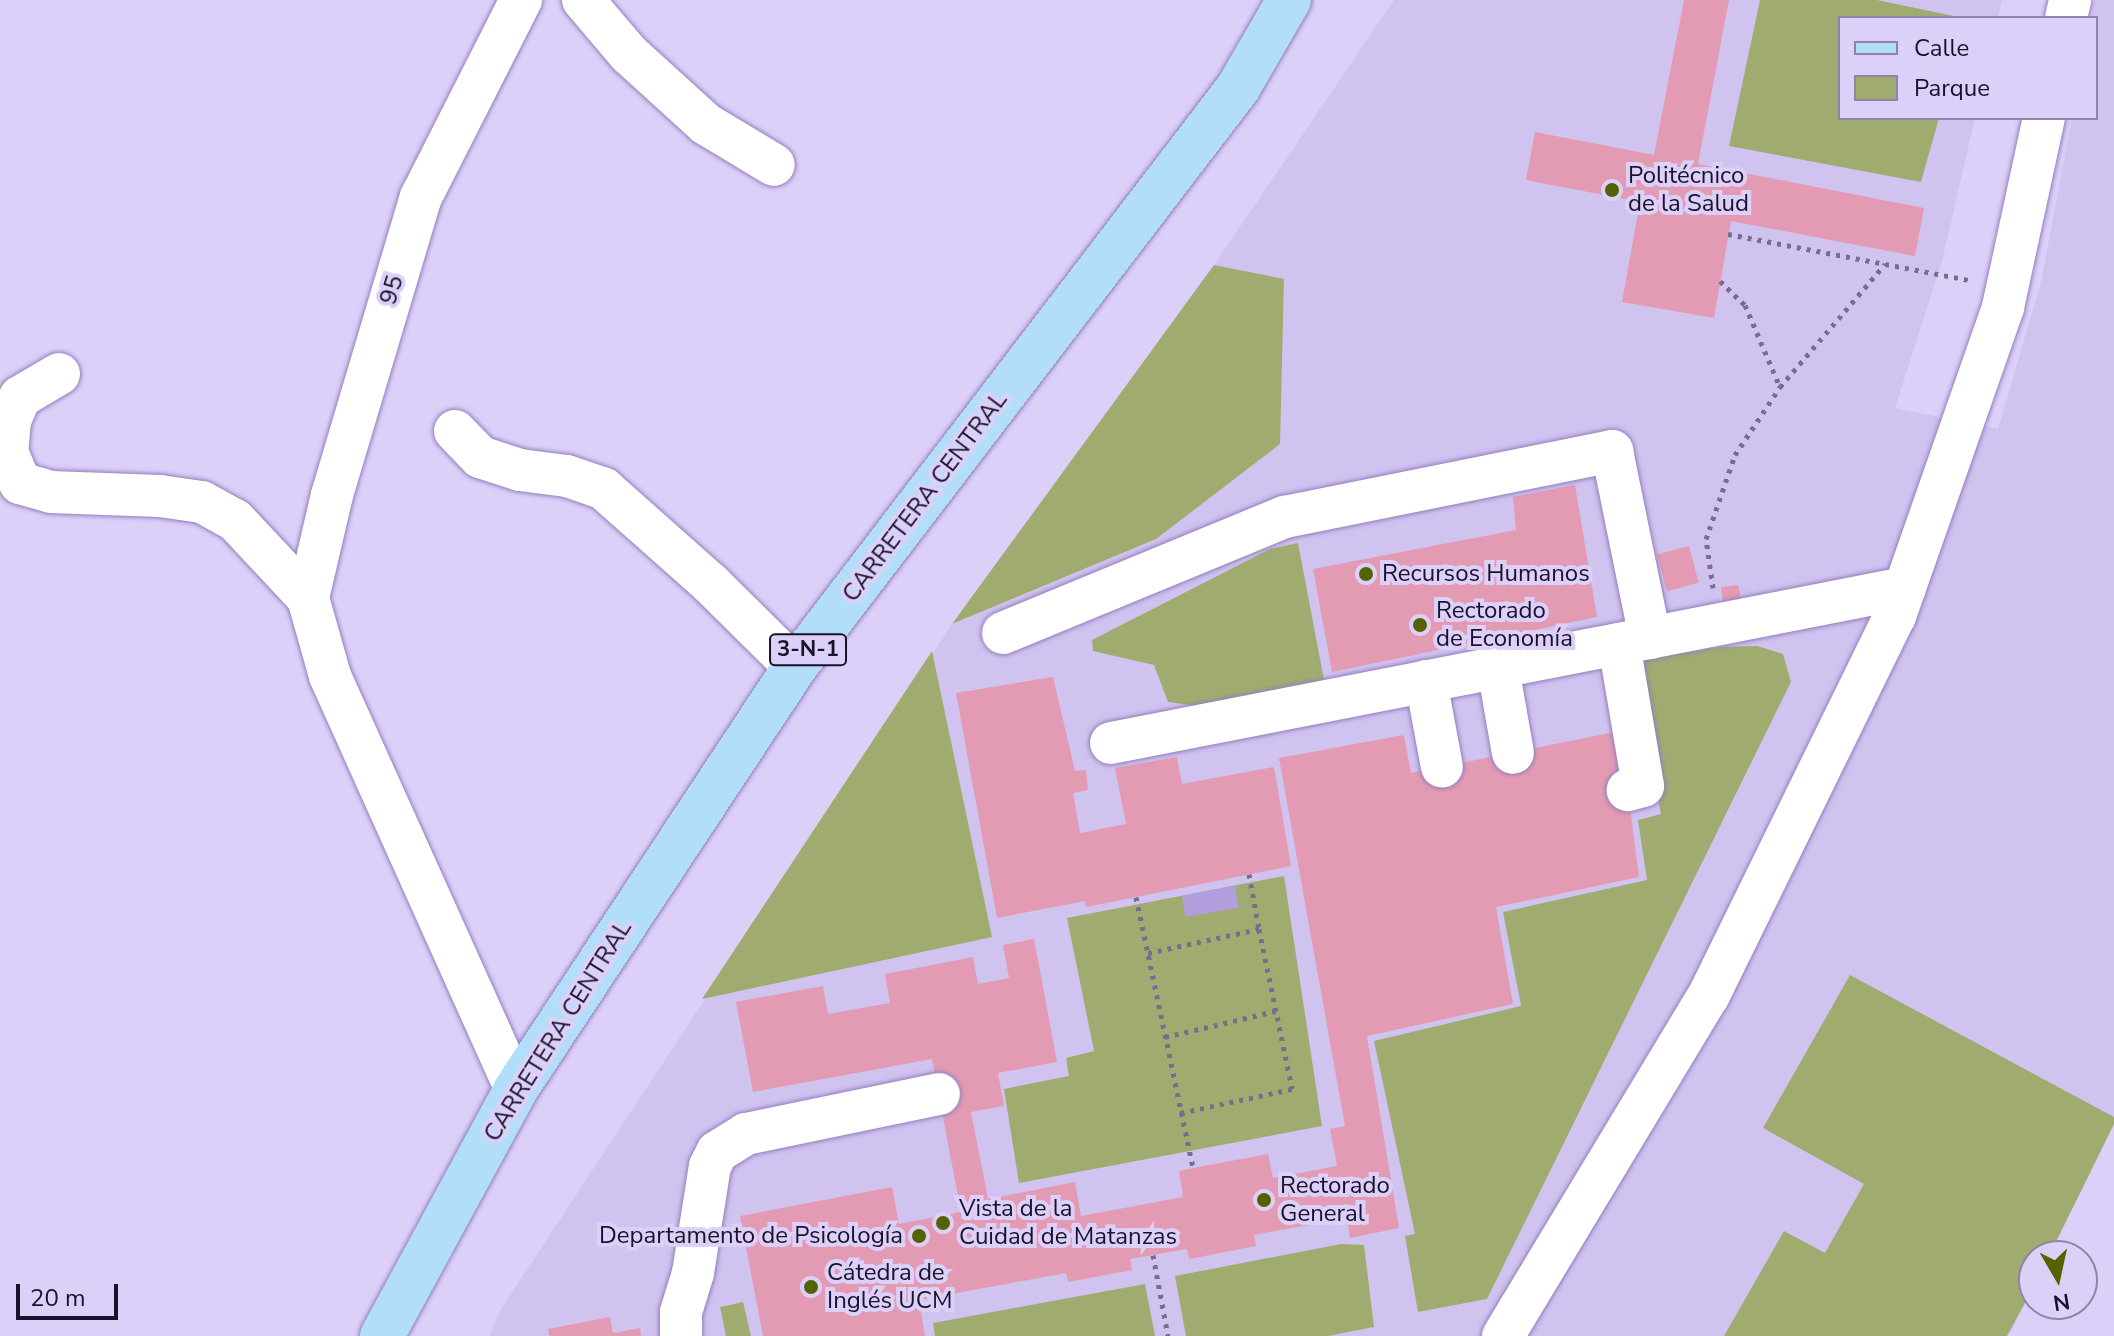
<!DOCTYPE html>
<meta charset="utf-8">
<style>
body{margin:0}
#map{position:relative;width:2114px;height:1336px;overflow:hidden;background:#dcd0f9;font-family:"Nunito Sans",sans-serif}
div>[style]{position:absolute}
[style*='--x']{left:calc(var(--x)*1px);top:calc(var(--y)*1px);width:calc(var(--w)*1px);rotate:calc(var(--a)*1deg)}
.built>*{inset:0;background:#d0c3f0}
.green>*{inset:0;background:#a0ac6f}
.water>*{inset:0;background:#b19edc;transform-origin:0 0}
.building>*{inset:0;background:#e39bb3;transform-origin:0 0}
.path>*{height:5px;margin-top:-2.5px;transform-origin:0;background:repeating-linear-gradient(90deg,#776d8d 0 4px,transparent 0 10px)}
.roads{filter:drop-shadow(0 0 2px #937fbf) drop-shadow(0 0 2px #937fbf)}
.minor>*{height:42px;margin:-21px;padding:0 21px;transform-origin:21px;border-radius:21px;background:#fff}
.major>*{height:44px;margin:-22px;padding:0 22px;transform-origin:22px;border-radius:22px;background:#b2defa}
.dots>*{width:22px;height:22px;translate:-50% -50%;box-sizing:border-box;border:4px solid #dcd0f9;border-radius:50%}
span{translate:-50% -50%;white-space:nowrap;text-align:center;line-height:1.15;-webkit-text-stroke:8px #dcd0f9;paint-order:stroke}
.shield-label span{padding:2px 6px;background:#dcd0f9;border:2px solid;border-radius:6px;-webkit-text-stroke-width:0}
.shield-label{font-size:22px;color:#1a122a;font-weight:700}
.poi-label{font-size:24px;color:#1a122a}
.left{translate:0 -50%;text-align:left}
.right{translate:-100% -50%;text-align:right}
.street-label{font-size:24px;color:#1a122a}
.legend{position:absolute;left:1838px;top:16px;width:260px;height:104px;box-sizing:border-box;background:#dcd0f9;border:2px solid #8e84a6;margin:0;padding:10px 14px;list-style:none;font-size:24px;color:#1a122a}
.legend li{display:flex;align-items:center;gap:16px;height:40px}
.legend b{width:40px;border:2px solid #8e84a6}
.north{position:absolute;left:2018px;top:1240px;width:80px;height:80px;box-sizing:border-box;background:#dcd0f9;border:2px solid #8e84a6;border-radius:50%;rotate:171deg;font-size:22px;font-weight:700;line-height:32px;text-align:center;color:#1a122a}
.north::after{content:'';display:block;margin:auto;width:28px;height:36px;background:#556202;clip-path:polygon(50% 0,100% 100%,50% 72%,0 100%)}
.scale{position:absolute;left:16px;top:1284px;width:102px;height:36px;box-sizing:border-box;border:4px solid #1a122a;border-top:0;padding-left:10px;font-size:24px;line-height:28px;white-space:nowrap;color:#1a122a;-webkit-text-stroke:6px #dcd0f9;paint-order:stroke}
</style>
<div id="map">
<div class="built">
<div style="clip-path:polygon(1394px 0,2002px 0,1998px 18px,1840px 18px,1840px 118px,1975px 118px,1942px 261px,1895px 408px,1998px 429px,2041px 282px,2072px 118px,2096px 118px,2096px 18px,2092px 18px,2095px 0,2114px 0,2114px 1124px,2049px 1256px,2034px 1256px,2034px 1286px,2013px 1328px,2007px 1336px,490px 1336px,499px 1312px,952px 624px,1156px 539px,1284px 280px,1214px 265px)"></div>
</div>
<div class="green">
<div style="clip-path:polygon(1760px 0,1877px 0,1963px 18px,1840px 18px,1840px 118px,1939px 118px,1921px 182px,1729px 146px)"></div>
<div style="clip-path:polygon(1214px 265px,1284px 279px,1280px 444px,1156px 539px,952px 624px)"></div>
<div style="clip-path:polygon(1298px 543px,1324px 680px,1197px 706px,1168px 702px,1154px 665px,1093px 651px,1092px 640px,1270px 549px)"></div>
<div style="clip-path:polygon(1757px 646px,1783px 654px,1791px 682px,1487px 1299px,1418px 1312px,1405px 1236px,1415px 1234px,1374px 1041px,1521px 1006px,1503px 912px,1647px 880px,1638px 820px,1661px 814px,1632px 661px,1720px 647px)"></div>
<div style="clip-path:polygon(932px 651px,992px 937px,702px 999px)"></div>
<div style="clip-path:polygon(1284px 876px,1322px 1126px,1019px 1183px,1004px 1089px,1069px 1076px,1066px 1058px,1094px 1051px,1067px 918px)"></div>
<div style="clip-path:polygon(1850px 975px,2114px 1117px,2114px 1124px,2049px 1256px,2034px 1256px,2034px 1286px,2007px 1336px,1724px 1336px,1784px 1231px,1825px 1253px,1864px 1184px,1763px 1128px)"></div>
<div style="clip-path:polygon(1341px 1244px,1364px 1245px,1374px 1327px,1328px 1336px,1186px 1336px,1175px 1276px)"></div>
<div style="clip-path:polygon(1145px 1284px,1155px 1336px,935px 1336px,933px 1323px)"></div>
<div style="clip-path:polygon(743px 1302px,751px 1336px,726px 1336px,720px 1307px)"></div>
</div>
<div class="water">
<div style="left:1235px;top:886px;width:22px;height:54px;rotate:80deg"></div>
</div>
<div class="building">
<div style="clip-path:polygon(1684px 0,1729px 0,1698px 164px,1924px 208px,1915px 256px,1731px 221px,1714px 318px,1622px 302px,1640px 202px,1526px 180px,1535px 132px,1654px 155px)"></div>
<div style="clip-path:polygon(1575px 485px,1597px 617px,1332px 672px,1313px 569px,1516px 530px,1513px 497px)"></div>
<div style="left:1689px;top:546px;width:38px;height:33px;rotate:75deg"></div>
<div style="clip-path:polygon(1738px 585px,1741px 598px,1723px 602px,1721px 587px)"></div>
<div style="clip-path:polygon(1053px 677px,1075px 771px,1086px 770px,1088px 790px,1073px 793px,1080px 833px,1126px 824px,1115px 768px,1177px 757px,1182px 784px,1274px 767px,1291px 866px,1086px 907px,1085px 901px,997px 918px,956px 693px)"></div>
<div style="clip-path:polygon(1620px 731px,1639px 877px,1496px 907px,1513px 1004px,1367px 1036px,1399px 1228px,1350px 1238px,1347px 1218px,1254px 1235px,1256px 1246px,1189px 1259px,1187px 1249px,1130px 1259px,1132px 1270px,1068px 1282px,1066px 1273px,919px 1300px,925px 1336px,763px 1336px,740px 1216px,892px 1187px,899px 1224px,961px 1212px,932px 1059px,753px 1092px,736px 1002px,823px 986px,828px 1014px,890px 1003px,885px 974px,973px 957px,978px 984px,1009px 978px,1003px 945px,1034px 939px,1057px 1062px,998px 1073px,1004px 1106px,971px 1112px,988px 1199px,1075px 1182px,1081px 1216px,1183px 1197px,1179px 1171px,1193px 1168px,1268px 1154px,1273px 1178px,1337px 1166px,1330px 1129px,1345px 1126px,1279px 758px,1404px 735px,1411px 773px)"></div>
<div style="clip-path:polygon(610px 1317px,613px 1333px,640px 1328px,641px 1336px,549px 1336px,548px 1329px)"></div>
</div>
<div class="path">
<div style="--x:1728;--y:234;--w:246;--a:10.8"></div>
<div style="--x:1720;--y:281;--w:35;--a:44"></div>
<div style="--x:1745;--y:305;--w:89;--a:66.9"></div>
<div style="--x:1713;--y:588;--w:49;--a:-98.1"></div>
<div style="--x:1706;--y:539;--w:89;--a:-71"></div>
<div style="--x:1735;--y:455;--w:82;--a:-56.5"></div>
<div style="--x:1780;--y:387;--w:162;--a:-49.5"></div>
<div style="--x:1249;--y:874;--w:56;--a:79.7"></div>
<div style="--x:1136;--y:897;--w:277;--a:78.1"></div>
<div style="--x:1148;--y:953;--w:114;--a:-12.2"></div>
<div style="--x:1259;--y:929;--w:163;--a:78.3"></div>
<div style="--x:1292;--y:1089;--w:115;--a:167.9"></div>
<div style="--x:1165;--y:1037;--w:114;--a:-13.2"></div>
<div style="--x:1153;--y:1255;--w:82;--a:79.5"></div>
</div>
<div class="roads">
<div class="minor">
<div style="--x:583;--y:0;--w:71;--a:49.6"></div>
<div style="--x:629;--y:54;--w:104;--a:42.3"></div>
<div style="--x:706;--y:124;--w:79;--a:31.1"></div>
<div style="--x:2066;--y:18;--w:18;--a:-77"></div>
<div style="--x:59;--y:374;--w:45;--a:149.5"></div>
<div style="--x:20;--y:397;--w:25;--a:113"></div>
<div style="--x:10;--y:420;--w:32;--a:95"></div>
<div style="--x:7;--y:452;--w:34;--a:67"></div>
<div style="--x:20;--y:483;--w:32;--a:16"></div>
<div style="--x:51;--y:492;--w:109;--a:2.1"></div>
<div style="--x:160;--y:496;--w:42;--a:8.1"></div>
<div style="--x:202;--y:502;--w:38;--a:29"></div>
<div style="--x:235;--y:520;--w:107;--a:46.9"></div>
<div style="--x:308;--y:598;--w:81;--a:74.2"></div>
<div style="--x:330;--y:676;--w:453;--a:65.8"></div>
<div style="--x:455;--y:431;--w:36;--a:46"></div>
<div style="--x:480;--y:457;--w:42;--a:18"></div>
<div style="--x:520;--y:470;--w:47;--a:7.3"></div>
<div style="--x:567;--y:476;--w:39;--a:19"></div>
<div style="--x:604;--y:489;--w:143;--a:41.6"></div>
<div style="--x:711;--y:584;--w:118;--a:44.7"></div>
<div style="--x:308;--y:598;--w:106;--a:-76.9"></div>
<div style="--x:332;--y:495;--w:311;--a:-73.4"></div>
<div style="--x:421;--y:197;--w:221;--a:-63.1"></div>
<div style="--x:1003;--y:633;--w:305;--a:-22.4"></div>
<div style="--x:1285;--y:517;--w:334;--a:-11.4"></div>
<div style="--x:1612;--y:451;--w:191;--a:78.5"></div>
<div style="--x:1619;--y:644;--w:144;--a:80.4"></div>
<div style="--x:1643;--y:786;--w:16;--a:165"></div>
<div style="--x:1498;--y:668;--w:86;--a:80"></div>
<div style="--x:1426;--y:681;--w:87;--a:79.5"></div>
<div style="--x:1111;--y:743;--w:809;--a:-11.05"></div>
<div style="--x:681;--y:1336;--w:24;--a:-90"></div>
<div style="--x:681;--y:1312;--w:41;--a:-72.9"></div>
<div style="--x:693;--y:1273;--w:108;--a:-81"></div>
<div style="--x:710;--y:1166;--w:16;--a:-63"></div>
<div style="--x:717;--y:1152;--w:34;--a:-32"></div>
<div style="--x:746;--y:1134;--w:197;--a:-11.7"></div>
<div style="--x:1503;--y:1336;--w:398;--a:-58.9"></div>
<div style="--x:1709;--y:995;--w:422;--a:-63.9"></div>
<div style="--x:1895;--y:616;--w:327;--a:-70.7"></div>
<div style="--x:2003;--y:307;--w:193;--a:-77.8"></div>
</div>
<div class="major">
<div style="--x:382;--y:1336;--w:281;--a:-61.5"></div>
<div style="--x:516;--y:1089;--w:506;--a:-56.53"></div>
<div style="--x:795;--y:667;--w:729;--a:-52.58"></div>
<div style="--x:1238;--y:88;--w:102;--a:-59.9"></div>
</div>
</div>
<div class="dots">
<div style="left:1612px;top:190px;background:#556202"></div>
<div style="left:1366px;top:574px;background:#556202"></div>
<div style="left:1420px;top:625px;background:#556202"></div>
<div style="left:1264px;top:1200px;background:#556202"></div>
<div style="left:943px;top:1223px;background:#556202"></div>
<div style="left:919px;top:1236px;background:#556202"></div>
<div style="left:811px;top:1287px;background:#556202"></div>
</div>
<div class="shield-label">
<span style="left:808px;top:650px">3-N-1</span>
</div>
<div class="poi-label">
<span class="left" style="left:1628px;top:190px">Politécnico<br>de la Salud</span>
<span class="left" style="left:1382px;top:574px">Recursos Humanos</span>
<span class="left" style="left:1436px;top:625px">Rectorado<br>de Economía</span>
<span class="left" style="left:1280px;top:1200px">Rectorado<br>General</span>
<span class="left" style="left:959px;top:1223px">Vista de la<br>Cuidad de Matanzas</span>
<span class="right" style="left:903px;top:1236px">Departamento de Psicología</span>
<span class="left" style="left:827px;top:1287px">Cátedra de<br>Inglés UCM</span>
</div>
<div class="street-label">
<span style="left:392px;top:290px;rotate:-73deg">95</span>
<span style="left:925px;top:497px;rotate:-53deg">CARRETERA CENTRAL</span>
<span style="left:558px;top:1031px;rotate:-58deg">CARRETERA CENTRAL</span>
</div>
<ul class="legend">
<li><b style="height:10px;background:#b2defa"></b>Calle</li>
<li><b style="height:22px;background:#a0ac6f"></b>Parque</li>
</ul>
<div class="north">N</div>
<div class="scale">20 m</div>
</div>
